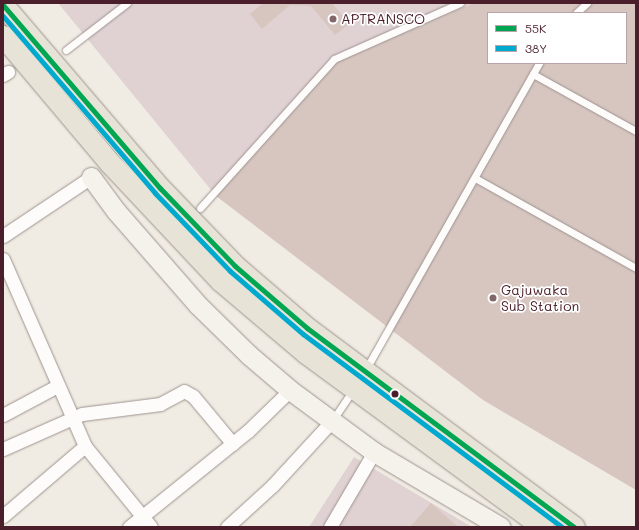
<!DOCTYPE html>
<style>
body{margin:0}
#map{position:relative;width:639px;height:530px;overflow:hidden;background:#f1ece3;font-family:Mali,sans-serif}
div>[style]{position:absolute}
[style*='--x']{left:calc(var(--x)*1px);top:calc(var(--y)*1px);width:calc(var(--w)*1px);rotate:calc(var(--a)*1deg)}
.industrial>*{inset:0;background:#e0d2d2}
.building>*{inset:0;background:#d7c6c0}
.roads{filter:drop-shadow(0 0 1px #9d9390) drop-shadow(0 0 1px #9d9390)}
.lane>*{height:7px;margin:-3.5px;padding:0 3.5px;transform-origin:3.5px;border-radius:3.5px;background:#fdfcfb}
.street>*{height:13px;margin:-6.5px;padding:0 6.5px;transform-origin:6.5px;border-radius:6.5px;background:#fdfcfb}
.secondary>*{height:19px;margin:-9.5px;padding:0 9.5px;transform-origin:9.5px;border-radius:9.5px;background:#f5f2ec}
.primary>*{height:21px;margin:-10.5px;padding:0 10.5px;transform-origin:10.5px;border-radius:10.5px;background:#e8e3d7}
.bus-1>*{height:5px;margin:-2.5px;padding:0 2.5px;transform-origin:2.5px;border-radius:2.5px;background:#00a651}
.bus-2>*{height:5px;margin:-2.5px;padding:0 2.5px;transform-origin:2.5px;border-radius:2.5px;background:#00a9ce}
.dots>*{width:11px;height:11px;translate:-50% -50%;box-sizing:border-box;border:2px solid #fff;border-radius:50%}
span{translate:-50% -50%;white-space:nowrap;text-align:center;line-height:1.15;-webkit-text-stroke:3.5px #fff;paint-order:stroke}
.poi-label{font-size:14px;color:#4a1f2b}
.left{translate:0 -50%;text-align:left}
.frame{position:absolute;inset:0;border:4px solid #4a1f2b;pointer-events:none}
.legend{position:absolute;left:487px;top:12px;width:140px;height:52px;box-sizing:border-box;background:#fff;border:1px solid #b7a5aa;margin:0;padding:5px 7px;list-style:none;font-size:12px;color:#4a1f2b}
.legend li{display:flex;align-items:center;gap:8px;height:20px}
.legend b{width:20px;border:1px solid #b7a5aa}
</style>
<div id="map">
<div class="industrial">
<div style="clip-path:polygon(58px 3px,474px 3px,339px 58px,216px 196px)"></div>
<div style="clip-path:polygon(354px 457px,472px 527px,309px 527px)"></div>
</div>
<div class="building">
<div style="clip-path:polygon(263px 3px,332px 3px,349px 24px,335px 35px,311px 6px,290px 5px,262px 29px,250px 14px)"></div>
<div style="clip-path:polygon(evenodd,474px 3px,636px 3px,636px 490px,483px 400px,216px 196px,339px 58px,474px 3px,488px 13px,626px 13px,626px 63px,488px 63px,488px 13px)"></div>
<div style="clip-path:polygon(431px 503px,457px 526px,456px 527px,410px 527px)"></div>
</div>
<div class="roads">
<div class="lane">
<div style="--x:576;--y:13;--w:15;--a:-42"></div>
<div style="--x:66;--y:50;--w:77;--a:-37.6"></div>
<div style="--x:533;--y:74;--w:118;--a:29"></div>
<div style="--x:475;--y:178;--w:184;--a:29.2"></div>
<div style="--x:200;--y:208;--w:200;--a:-48"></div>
<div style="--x:334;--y:59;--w:138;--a:-24"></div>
<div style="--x:366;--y:369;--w:352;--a:-60.5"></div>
<div style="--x:332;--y:421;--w:37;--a:-56"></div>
</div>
<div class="street">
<div style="--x:3;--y:75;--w:6;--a:-31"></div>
<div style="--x:3;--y:236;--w:106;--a:-33.8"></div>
<div style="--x:3;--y:259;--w:204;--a:66.3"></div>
<div style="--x:85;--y:446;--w:104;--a:50.8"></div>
<div style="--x:3;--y:415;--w:61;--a:-28.2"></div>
<div style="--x:3;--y:449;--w:86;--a:-23.9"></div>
<div style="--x:82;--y:414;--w:79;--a:-7.3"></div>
<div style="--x:160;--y:404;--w:27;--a:-28"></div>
<div style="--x:184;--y:391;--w:10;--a:29"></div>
<div style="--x:193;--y:396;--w:62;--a:50.2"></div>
<div style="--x:3;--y:516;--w:108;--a:-40.5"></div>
<div style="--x:129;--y:527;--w:153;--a:-38.9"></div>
<div style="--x:248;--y:431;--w:59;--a:-44.3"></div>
<div style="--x:227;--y:527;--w:62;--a:-42.4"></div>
<div style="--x:273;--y:485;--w:86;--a:-47.4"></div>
<div style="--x:330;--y:527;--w:87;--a:-59.6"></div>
</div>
<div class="secondary">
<div style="--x:91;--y:177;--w:42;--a:53.7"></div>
<div style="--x:116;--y:211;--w:125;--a:48.9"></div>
<div style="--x:198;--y:305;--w:71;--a:44.4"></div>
<div style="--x:249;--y:355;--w:54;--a:40.5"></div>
<div style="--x:290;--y:390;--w:104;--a:36.4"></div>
<div style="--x:374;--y:452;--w:147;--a:30.6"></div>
</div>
<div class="primary">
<div style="--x:3;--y:5;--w:241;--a:49.4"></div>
<div style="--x:160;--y:188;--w:108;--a:46.1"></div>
<div style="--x:235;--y:266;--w:95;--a:40.7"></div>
<div style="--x:307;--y:328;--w:333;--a:36.7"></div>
<div style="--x:3;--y:36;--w:166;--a:49.9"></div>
<div style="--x:110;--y:163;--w:162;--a:46.8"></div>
<div style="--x:221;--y:281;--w:111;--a:40.3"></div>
<div style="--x:306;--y:353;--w:294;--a:36.3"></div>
</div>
</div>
<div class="bus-1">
<div style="--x:3;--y:5;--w:241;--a:49.4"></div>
<div style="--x:160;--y:188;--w:108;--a:46.1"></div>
<div style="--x:235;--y:266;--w:95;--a:40.7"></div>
<div style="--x:307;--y:328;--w:333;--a:36.7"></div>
</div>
<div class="bus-2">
<div style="--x:3;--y:16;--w:233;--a:49.3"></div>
<div style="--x:155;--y:193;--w:108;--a:46.1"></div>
<div style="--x:230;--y:271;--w:96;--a:40.8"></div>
<div style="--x:303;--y:334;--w:323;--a:36.7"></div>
</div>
<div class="dots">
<div style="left:333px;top:19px;background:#84676b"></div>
<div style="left:493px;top:298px;background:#84676b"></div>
<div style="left:395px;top:394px;background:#4a1f2b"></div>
</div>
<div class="poi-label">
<span class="left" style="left:341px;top:19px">APTRANSCO</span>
<span class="left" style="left:501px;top:298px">Gajuwaka<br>Sub Station</span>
</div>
<div class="frame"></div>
<ul class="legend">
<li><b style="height:5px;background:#00a651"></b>55K</li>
<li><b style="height:5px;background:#00a9ce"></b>38Y</li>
</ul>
</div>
